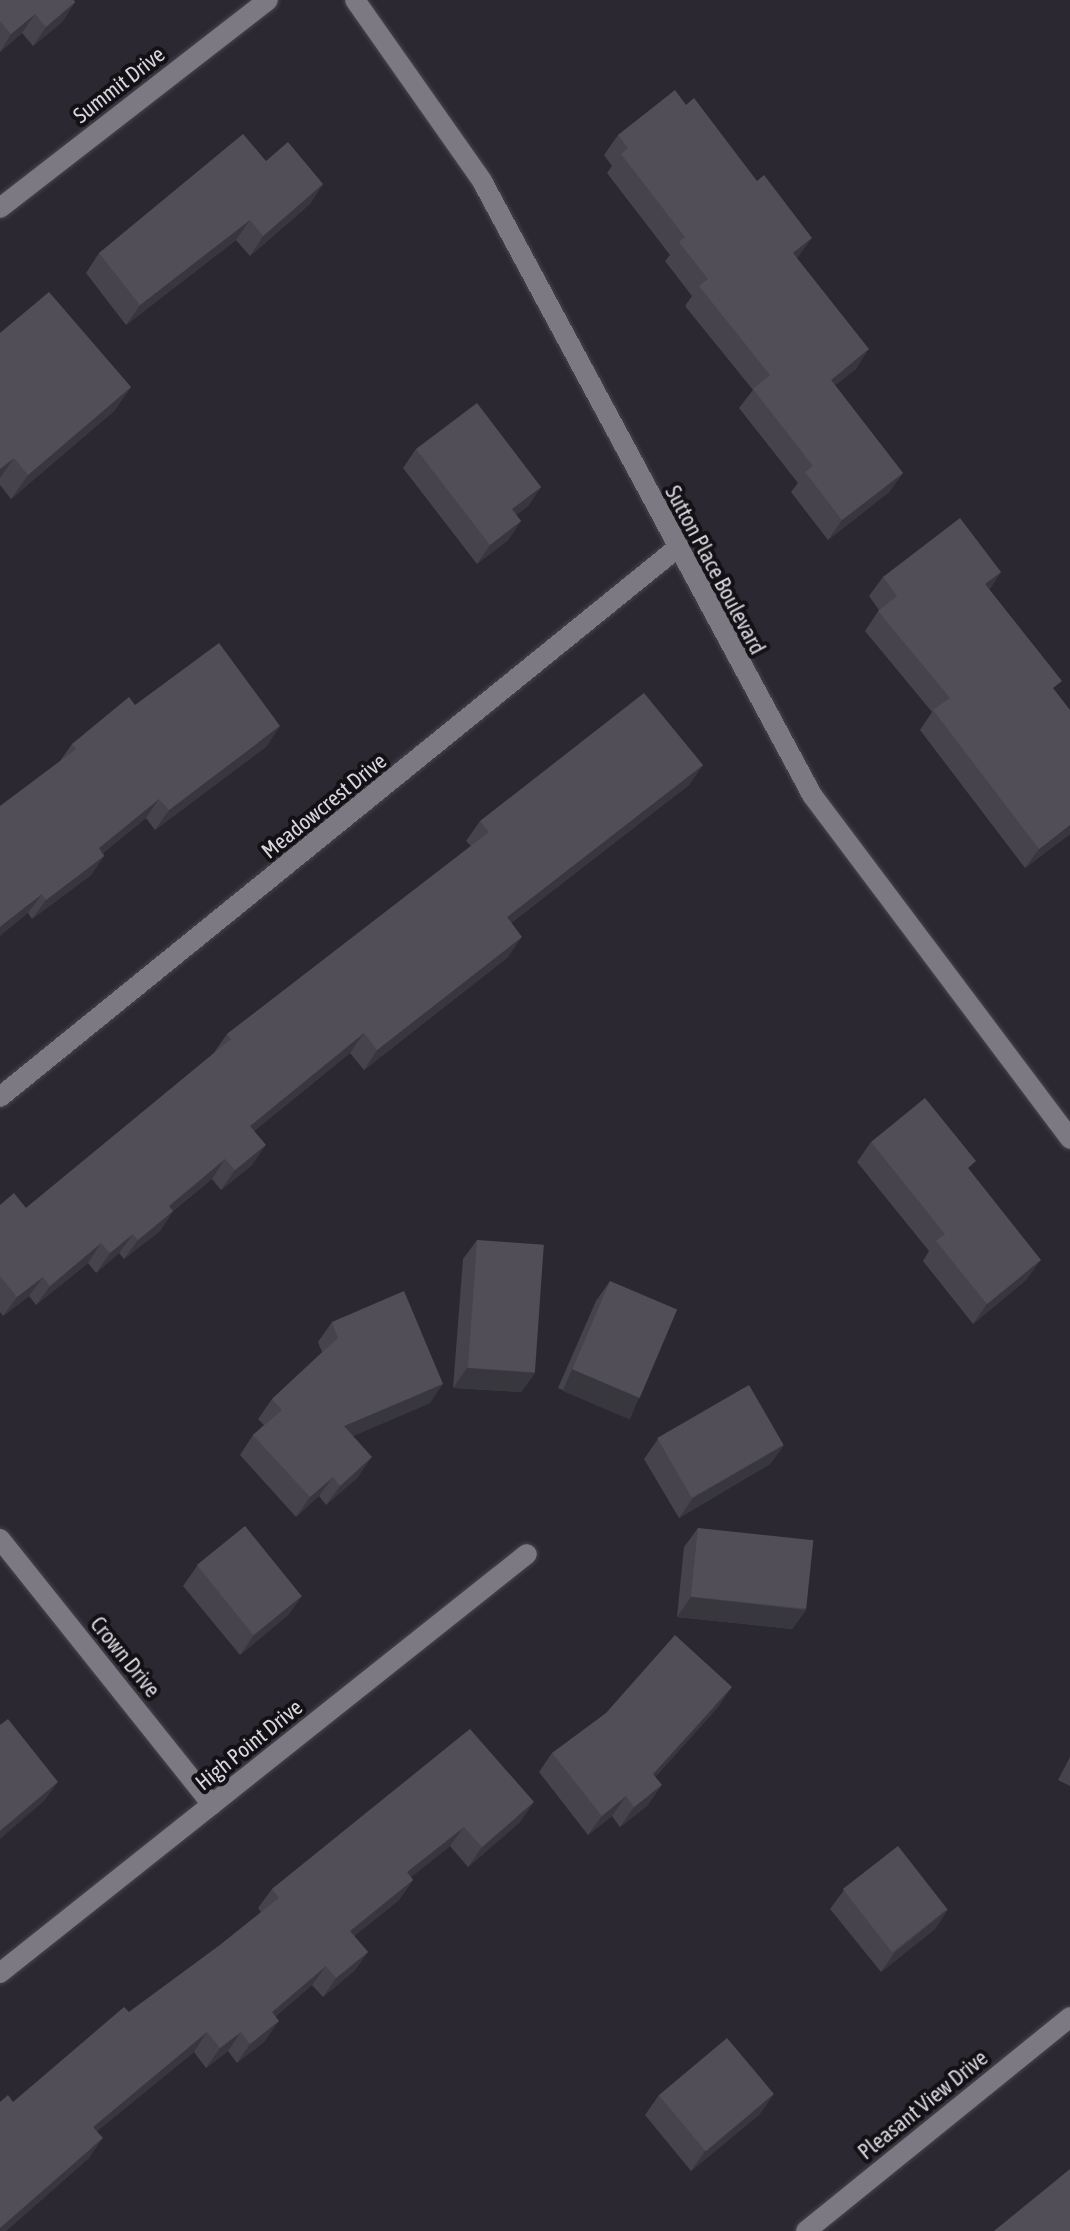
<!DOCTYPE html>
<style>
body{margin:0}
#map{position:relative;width:1070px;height:2231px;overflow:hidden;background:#2b2831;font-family:"Asap Condensed",sans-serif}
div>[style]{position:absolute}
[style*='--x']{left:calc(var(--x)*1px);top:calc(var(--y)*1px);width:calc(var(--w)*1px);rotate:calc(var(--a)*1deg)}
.roads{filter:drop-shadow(0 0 2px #47444c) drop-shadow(0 0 2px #47444c)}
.street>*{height:20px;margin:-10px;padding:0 10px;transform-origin:10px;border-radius:10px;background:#7c7983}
.wall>*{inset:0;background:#47434c}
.shaded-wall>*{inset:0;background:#39373e;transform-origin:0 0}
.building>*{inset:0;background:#524e58;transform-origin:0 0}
span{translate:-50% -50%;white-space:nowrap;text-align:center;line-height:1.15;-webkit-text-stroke:8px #131115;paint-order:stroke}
.street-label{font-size:22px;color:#d8d6dc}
</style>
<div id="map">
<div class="roads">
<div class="street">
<div style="--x:355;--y:0;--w:221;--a:54.9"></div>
<div style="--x:482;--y:181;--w:697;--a:61.74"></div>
<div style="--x:812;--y:795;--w:430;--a:53.1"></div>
<div style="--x:0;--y:208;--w:339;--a:-37.8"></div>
<div style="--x:0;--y:1097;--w:870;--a:-39.03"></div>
<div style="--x:0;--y:1539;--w:340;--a:51.4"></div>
<div style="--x:0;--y:1973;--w:673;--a:-38.49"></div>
<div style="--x:806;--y:2231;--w:340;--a:-39"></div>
</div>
</div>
<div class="wall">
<div style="clip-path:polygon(0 0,74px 0,75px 2px,62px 22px,33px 46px,22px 33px,0 52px)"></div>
<div style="clip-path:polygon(618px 135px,798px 257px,797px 258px,856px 369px,835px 385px,903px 473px,889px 492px,828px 540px,791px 492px,798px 483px,739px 408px,753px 390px,685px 306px,692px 296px,665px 261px,670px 255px,607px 173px,612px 166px,604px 155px)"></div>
<div style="clip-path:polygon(323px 184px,310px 204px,250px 256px,236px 240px,126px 325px,86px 273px,99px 253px)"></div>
<div style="clip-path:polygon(0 333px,131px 387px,114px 411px,11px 499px,0 485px)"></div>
<div style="clip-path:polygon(416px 449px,541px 487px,528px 506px,516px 515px,521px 521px,508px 540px,477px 564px,403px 468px)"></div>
<div style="clip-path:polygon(1001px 572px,989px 590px,1055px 691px,1070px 834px,1025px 868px,920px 730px,932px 712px,865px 631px,879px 610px,869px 596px,883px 577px)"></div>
<div style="clip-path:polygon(135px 705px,267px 746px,155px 830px,146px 818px,103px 853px,104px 856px,91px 875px,32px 919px,28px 913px,60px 761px,72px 744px)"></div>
<div style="clip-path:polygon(703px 765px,689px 785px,511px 923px,508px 957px,364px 1070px,350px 1053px,254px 1131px,252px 1165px,221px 1190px,212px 1179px,173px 1211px,160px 1231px,124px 1259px,119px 1253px,96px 1273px,88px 1263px,36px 1305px,29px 1296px,3px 1316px,0 1312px,0 1205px,26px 1208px,213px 1054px,227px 1034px,471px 846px,466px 841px,480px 821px)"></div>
<div style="clip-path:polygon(871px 1142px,970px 1171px,1027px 1279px,973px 1324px,923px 1261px,929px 1251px,857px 1162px)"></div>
<div style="clip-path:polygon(477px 1240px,535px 1373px,521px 1392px,453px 1388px,463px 1259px)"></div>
<div style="clip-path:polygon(610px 1281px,625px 1417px,558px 1388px,596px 1301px)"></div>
<div style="clip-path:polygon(332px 1322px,430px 1403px,353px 1436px,358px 1477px,326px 1505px,319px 1496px,296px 1517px,240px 1455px,253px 1435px,264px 1425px,258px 1419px,272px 1399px,322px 1352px,318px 1342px)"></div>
<div style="clip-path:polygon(658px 1439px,784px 1445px,770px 1464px,679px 1518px,644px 1459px)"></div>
<div style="clip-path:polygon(698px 1528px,806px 1610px,792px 1629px,677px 1617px,684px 1547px)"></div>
<div style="clip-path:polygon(197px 1566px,302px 1596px,288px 1615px,240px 1655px,183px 1586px)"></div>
<div style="clip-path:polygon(719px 1706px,655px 1777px,648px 1805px,620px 1827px,612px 1816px,588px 1835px,539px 1772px,552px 1753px)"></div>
<div style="clip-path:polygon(470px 1729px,520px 1822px,468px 1867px,450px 1846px,411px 1877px,413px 1880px,399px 1900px,354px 1936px,368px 1952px,354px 1971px,323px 1997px,312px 1985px,276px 2016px,265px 2041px,237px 2063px,228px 2051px,206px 2068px,194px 2052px,97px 2131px,89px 2158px,6px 2231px,0 2231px,13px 2102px,129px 2012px,220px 1945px,261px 1912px,258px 1908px,272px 1889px)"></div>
<div style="clip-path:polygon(1070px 1757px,1070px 1786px,1058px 1780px)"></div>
<div style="clip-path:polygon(844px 1890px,948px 1909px,935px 1929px,881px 1972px,830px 1909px)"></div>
<div style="clip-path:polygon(659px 2095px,760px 2114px,691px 2171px,645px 2115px)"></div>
</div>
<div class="shaded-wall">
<div style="clip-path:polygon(75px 2px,62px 22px,33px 46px,46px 27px)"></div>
<div style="clip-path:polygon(35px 14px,22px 33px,0 52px,11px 34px)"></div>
<div style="clip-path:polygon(323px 184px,310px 204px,250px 256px,263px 236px)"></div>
<div style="clip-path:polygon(250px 220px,236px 240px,126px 325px,140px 305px)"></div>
<div style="clip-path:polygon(812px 238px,798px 257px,779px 272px,793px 253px)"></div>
<div style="clip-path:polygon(869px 349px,856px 369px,818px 399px,831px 380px)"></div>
<div style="clip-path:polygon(131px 387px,114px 411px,11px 499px,28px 475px)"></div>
<div style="clip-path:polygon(14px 458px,0 478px,0 469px)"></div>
<div style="clip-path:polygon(903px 473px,889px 492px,828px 540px,842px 520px)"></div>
<div style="clip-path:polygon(541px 487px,528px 506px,498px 529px,512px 509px)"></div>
<div style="clip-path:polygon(521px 521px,508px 540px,477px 564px,490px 545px)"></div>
<div style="clip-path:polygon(1001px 572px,987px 592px,985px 584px)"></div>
<div style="clip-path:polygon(280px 726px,267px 746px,155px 830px,169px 810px)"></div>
<div style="clip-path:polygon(703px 765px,689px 785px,493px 937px,507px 917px)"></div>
<div style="clip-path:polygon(159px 799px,146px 818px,85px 868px,99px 848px)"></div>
<div style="clip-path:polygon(1070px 825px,1070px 834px,1025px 868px,1039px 849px)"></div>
<div style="clip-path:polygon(104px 856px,91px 875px,32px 919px,46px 900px)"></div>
<div style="clip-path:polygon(42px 894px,28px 913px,0 936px,0 927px)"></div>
<div style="clip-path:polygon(522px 937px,508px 957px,364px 1070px,377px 1050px)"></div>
<div style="clip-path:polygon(364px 1033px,350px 1053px,236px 1145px,250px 1126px)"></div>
<div style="clip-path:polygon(266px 1145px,252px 1165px,221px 1190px,235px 1170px)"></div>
<div style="clip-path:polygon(225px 1159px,212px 1179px,155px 1225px,169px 1206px)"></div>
<div style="clip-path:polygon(173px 1211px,160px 1231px,124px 1259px,138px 1240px)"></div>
<div style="clip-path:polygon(133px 1234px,119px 1253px,96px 1273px,110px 1253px)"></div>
<div style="clip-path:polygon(101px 1243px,88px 1263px,36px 1305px,50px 1286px)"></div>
<div style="clip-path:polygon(1041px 1260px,1027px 1279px,973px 1324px,987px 1304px)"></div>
<div style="clip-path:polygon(43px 1277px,29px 1296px,3px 1316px,17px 1297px)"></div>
<div style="clip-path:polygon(467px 1368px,535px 1373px,521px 1392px,453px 1388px)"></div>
<div style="left:572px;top:1369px;width:73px;height:24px;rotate:23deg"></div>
<div style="clip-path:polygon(443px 1384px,430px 1403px,330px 1446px,344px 1426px)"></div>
<div style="clip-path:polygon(784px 1445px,770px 1464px,679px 1518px,693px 1498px)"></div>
<div style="clip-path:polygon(372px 1457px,358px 1477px,326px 1505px,340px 1486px)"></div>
<div style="clip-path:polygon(333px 1477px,319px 1496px,296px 1517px,310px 1497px)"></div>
<div style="clip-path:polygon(302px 1596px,288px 1615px,240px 1655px,254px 1635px)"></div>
<div style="clip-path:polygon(691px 1597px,806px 1610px,792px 1629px,677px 1617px)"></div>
<div style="clip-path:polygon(732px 1687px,719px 1706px,639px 1794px,653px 1774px)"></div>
<div style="clip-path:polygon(58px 1782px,44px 1801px,0 1839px,0 1831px)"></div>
<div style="clip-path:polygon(662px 1785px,648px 1805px,620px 1827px,634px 1807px)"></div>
<div style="clip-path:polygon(626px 1796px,612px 1816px,588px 1835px,602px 1816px)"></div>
<div style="clip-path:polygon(534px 1802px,520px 1822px,468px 1867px,482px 1847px)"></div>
<div style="clip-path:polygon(464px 1827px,450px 1846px,393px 1892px,407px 1872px)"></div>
<div style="clip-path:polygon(413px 1880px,399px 1900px,337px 1950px,350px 1931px)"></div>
<div style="clip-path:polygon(948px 1909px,935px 1929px,881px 1972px,894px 1953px)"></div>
<div style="clip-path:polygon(368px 1952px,354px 1971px,323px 1997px,336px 1978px)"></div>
<div style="clip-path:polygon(326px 1966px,312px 1985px,258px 2031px,272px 2012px)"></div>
<div style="clip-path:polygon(279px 2021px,265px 2041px,237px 2063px,250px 2044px)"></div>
<div style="clip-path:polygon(207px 2032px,194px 2052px,79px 2146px,93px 2127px)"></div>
<div style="clip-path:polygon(241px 2032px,228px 2051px,206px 2068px,220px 2048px)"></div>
<div style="clip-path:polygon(774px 2094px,760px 2114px,691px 2171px,705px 2151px)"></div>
<div style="clip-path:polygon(103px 2138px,89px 2158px,6px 2231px,0 2231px,0 2228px)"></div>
</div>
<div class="building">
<div style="clip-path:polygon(0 0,73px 0,75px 2px,46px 27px,35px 14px,11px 34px,0 21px)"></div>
<div style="clip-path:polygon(675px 90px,686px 105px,694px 98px,757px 181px,764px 175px,812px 238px,793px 253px,869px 349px,831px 380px,903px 473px,842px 520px,805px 472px,813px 466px,753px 389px,770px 375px,699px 286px,708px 279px,679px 242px,685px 237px,621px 154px,628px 148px,618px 135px)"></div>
<div style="clip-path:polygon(243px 134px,266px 161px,288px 142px,323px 184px,263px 236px,250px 220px,140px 305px,99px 253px)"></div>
<div style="clip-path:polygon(49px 292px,131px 387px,28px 475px,14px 458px,0 469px,0 333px)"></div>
<div style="clip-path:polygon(477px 403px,541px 487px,512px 509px,521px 521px,490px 545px,416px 449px)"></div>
<div style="clip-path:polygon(960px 518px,1001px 572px,985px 584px,1062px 681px,1053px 688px,1070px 710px,1070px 825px,1039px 849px,933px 710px,950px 698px,878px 611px,897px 596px,883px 577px)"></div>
<div style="clip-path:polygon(219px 643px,280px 726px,169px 810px,159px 799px,99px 848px,104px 856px,46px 900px,42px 894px,0 927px,0 806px,76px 749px,72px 744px,129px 697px,135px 705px)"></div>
<div style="clip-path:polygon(644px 693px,703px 765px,507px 917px,522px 937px,377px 1050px,364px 1033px,250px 1126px,266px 1145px,235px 1170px,225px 1159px,169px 1206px,173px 1211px,138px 1240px,133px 1234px,110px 1253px,101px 1243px,50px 1286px,43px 1277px,17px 1297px,0 1276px,0 1205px,14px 1193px,26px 1208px,231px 1039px,227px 1034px,489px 832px,480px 821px)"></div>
<div style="clip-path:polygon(925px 1098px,976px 1161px,968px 1168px,1041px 1260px,987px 1304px,936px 1241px,945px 1234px,871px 1142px)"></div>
<div style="left:477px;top:1240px;width:67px;height:128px;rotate:4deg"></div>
<div style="left:610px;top:1281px;width:73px;height:96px;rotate:23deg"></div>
<div style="clip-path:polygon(404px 1291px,443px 1384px,344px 1426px,372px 1457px,340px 1486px,333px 1477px,310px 1497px,253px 1435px,282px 1410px,272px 1399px,338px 1338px,332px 1322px)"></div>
<div style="left:749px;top:1385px;width:69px;height:106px;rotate:60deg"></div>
<div style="left:245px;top:1526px;width:90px;height:62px;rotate:51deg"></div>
<div style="left:698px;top:1528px;width:116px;height:69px;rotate:6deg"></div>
<div style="clip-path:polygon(675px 1635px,732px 1687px,653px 1774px,662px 1785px,634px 1807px,626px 1796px,602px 1816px,552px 1753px,606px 1713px)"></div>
<div style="clip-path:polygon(8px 1719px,58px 1782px,0 1831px,0 1725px)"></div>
<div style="clip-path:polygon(470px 1729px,534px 1802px,482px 1847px,464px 1827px,407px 1872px,413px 1880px,350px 1931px,368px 1952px,336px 1978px,326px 1966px,272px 2012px,279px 2021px,250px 2044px,241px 2032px,220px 2048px,207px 2032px,93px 2127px,103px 2138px,0 2228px,0 2102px,8px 2095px,13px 2102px,124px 2007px,129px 2012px,220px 1945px,279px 1898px,272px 1889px)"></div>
<div style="left:898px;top:1846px;width:80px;height:70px;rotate:52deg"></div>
<div style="left:727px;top:2038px;width:73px;height:89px;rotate:50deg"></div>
<div style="clip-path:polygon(1070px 2169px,1070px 2231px,994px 2231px)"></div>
</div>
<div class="street-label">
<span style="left:119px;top:85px;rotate:-38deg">Summit Drive</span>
<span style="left:715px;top:570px;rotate:62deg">Sutton Place Boulevard</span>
<span style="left:324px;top:806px;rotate:-39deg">Meadowcrest Drive</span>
<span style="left:125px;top:1657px;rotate:51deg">Crown Drive</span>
<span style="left:249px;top:1745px;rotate:-39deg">High Point Drive</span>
<span style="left:923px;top:2105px;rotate:-39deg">Pleasant View Drive</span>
</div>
</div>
